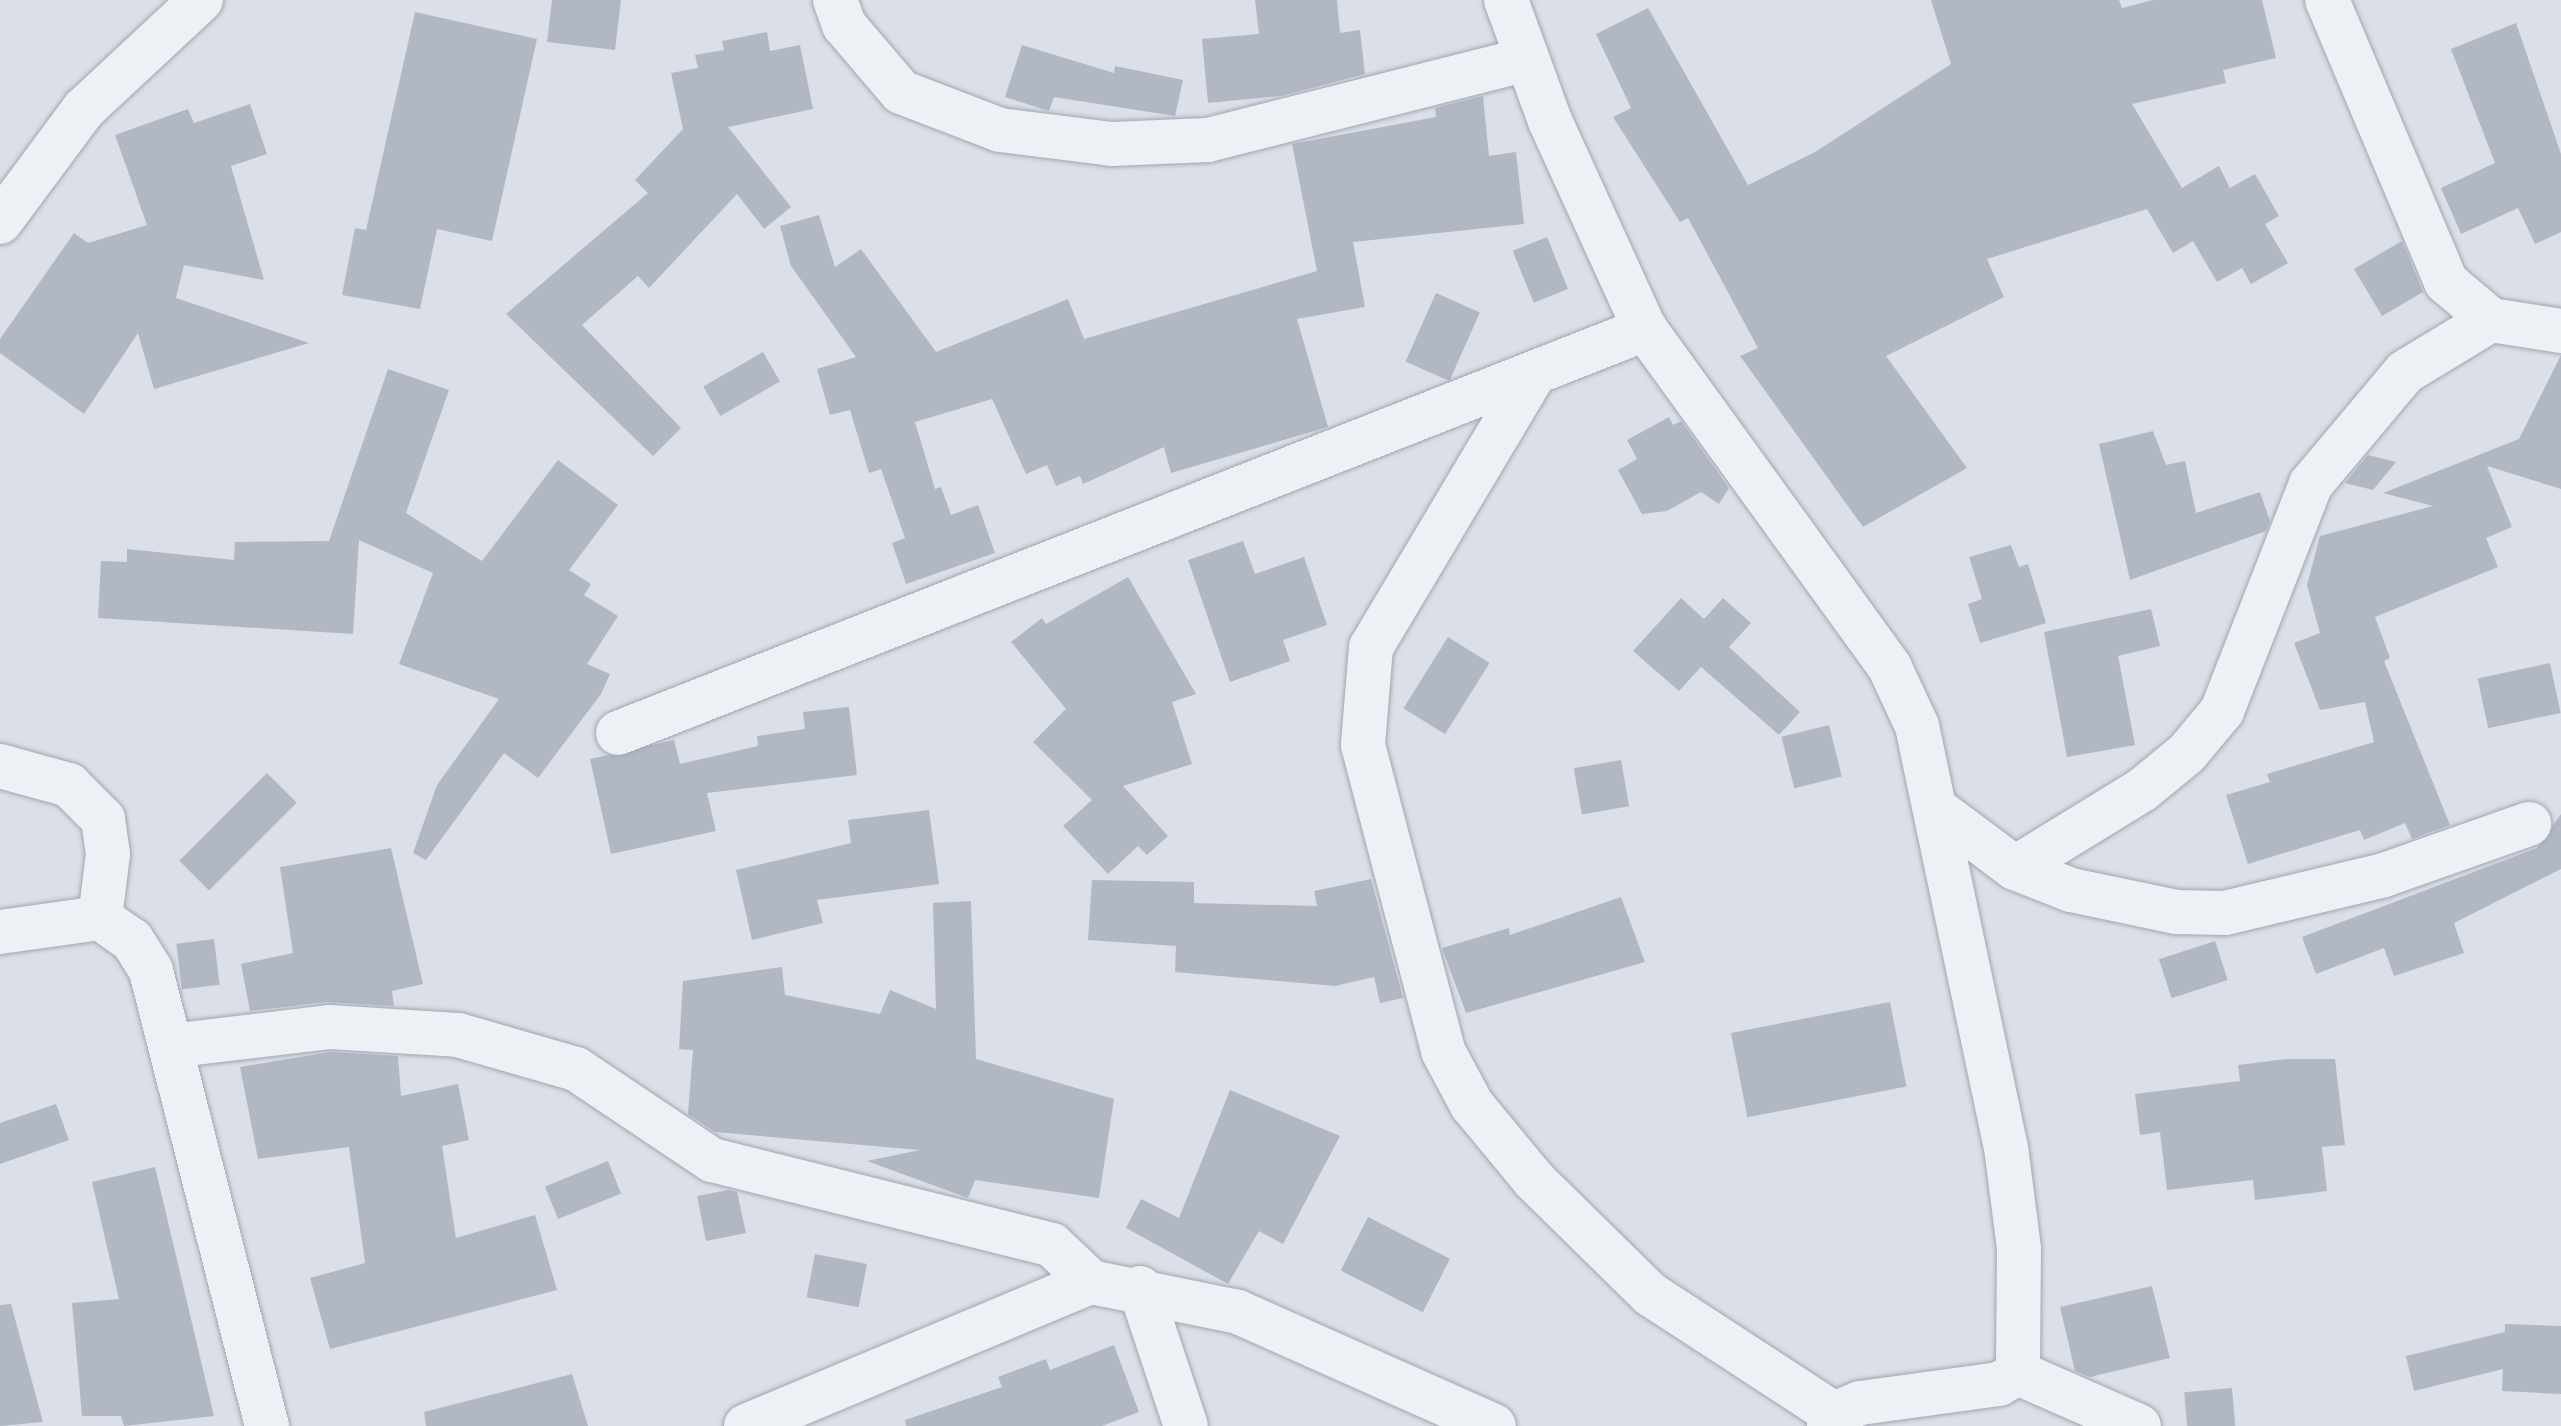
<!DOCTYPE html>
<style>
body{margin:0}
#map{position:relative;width:2561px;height:1426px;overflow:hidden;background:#dbdfe7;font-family:Roboto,sans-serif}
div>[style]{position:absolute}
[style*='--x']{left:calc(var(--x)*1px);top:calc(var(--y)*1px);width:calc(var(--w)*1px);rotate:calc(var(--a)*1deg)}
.building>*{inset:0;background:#b1b8c4;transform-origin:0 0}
.roads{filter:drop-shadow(0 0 2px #a0a6b1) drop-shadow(0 0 2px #a0a6b1)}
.minor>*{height:44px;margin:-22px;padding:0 22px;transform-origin:22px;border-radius:22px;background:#edf0f5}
span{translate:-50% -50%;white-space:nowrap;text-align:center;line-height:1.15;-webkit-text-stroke:6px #eaeef4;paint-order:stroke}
</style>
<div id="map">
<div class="building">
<div style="clip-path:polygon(552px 0,621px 0,615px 50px,547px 42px)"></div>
<div style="clip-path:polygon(1255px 0,1337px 0,1340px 33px,1360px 30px,1365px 74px,1281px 96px,1208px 103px,1202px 39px,1259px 34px)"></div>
<div style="clip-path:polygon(1931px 0,2119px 0,2122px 8px,2153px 0,2262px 0,2276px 58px,2223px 70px,2226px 83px,2132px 104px,2182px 188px,2219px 166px,2230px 188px,2255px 174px,2279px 216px,2265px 224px,2288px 263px,2251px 284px,2242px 268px,2217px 282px,2193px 241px,2173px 253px,2147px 209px,1987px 259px,2004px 297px,1886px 356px,1967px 468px,1863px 527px,1740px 356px,1758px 348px,1688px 218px,1680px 222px,1613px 117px,1631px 108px,1596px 34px,1648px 8px,1748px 185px,1815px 152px,1951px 64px)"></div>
<div style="clip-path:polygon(415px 12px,537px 39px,492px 241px,437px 229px,420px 309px,342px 295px,355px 228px,366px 230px)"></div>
<div style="clip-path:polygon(2516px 23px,2561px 154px,2561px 232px,2535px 244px,2518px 208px,2461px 234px,2441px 188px,2495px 163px,2451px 49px)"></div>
<div style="clip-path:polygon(767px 32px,770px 51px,800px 45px,813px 109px,728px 127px,791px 207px,764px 229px,737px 194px,649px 288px,638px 276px,582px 325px,681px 428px,653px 456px,506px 314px,648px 193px,635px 180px,683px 129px,671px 73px,698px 68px,695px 55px,724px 50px,722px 41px)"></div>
<div style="clip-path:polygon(1022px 45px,1114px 73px,1115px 66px,1183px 80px,1175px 116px,1054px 97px,1049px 111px,1005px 97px)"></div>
<div style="clip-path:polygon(1483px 96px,1489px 156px,1516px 152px,1524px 224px,1353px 242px,1365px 307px,1297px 319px,1328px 427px,1171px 473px,1164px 447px,1083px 484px,1080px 476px,1056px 486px,1047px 465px,1026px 474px,992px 399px,915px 422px,935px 489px,941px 487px,951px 515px,978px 505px,995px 553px,906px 584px,892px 543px,905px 538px,881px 469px,869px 473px,850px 410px,830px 415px,817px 369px,856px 357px,791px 266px,780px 226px,819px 215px,835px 267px,861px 249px,936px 352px,1068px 299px,1084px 339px,1317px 271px,1292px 144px,1436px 117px,1435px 108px)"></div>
<div style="clip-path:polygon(250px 104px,267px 154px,231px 166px,264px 280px,184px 265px,176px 298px,309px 343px,154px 389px,138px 333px,84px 414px,0 353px,0 339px,74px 233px,88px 243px,147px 225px,115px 135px,188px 109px,194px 123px)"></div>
<div style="left:1547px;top:237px;width:56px;height:37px;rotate:68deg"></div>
<div style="clip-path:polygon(2402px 241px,2423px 292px,2382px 316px,2354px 269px)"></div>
<div style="left:1436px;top:293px;width:48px;height:75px;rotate:24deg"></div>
<div style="left:763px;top:352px;width:34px;height:69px;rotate:60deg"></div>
<div style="clip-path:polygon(2561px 355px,2561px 489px,2487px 466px,2512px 527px,2486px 538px,2498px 567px,2375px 617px,2390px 658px,2384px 661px,2450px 825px,2412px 839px,2405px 823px,2364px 840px,2360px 830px,2248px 864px,2226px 795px,2270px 782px,2267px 774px,2374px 742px,2365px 702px,2320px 710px,2294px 643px,2320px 633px,2307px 585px,2320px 536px,2433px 506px,2383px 493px,2519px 439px)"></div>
<div style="clip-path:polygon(388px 369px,449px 390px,406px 513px,482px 561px,558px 460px,618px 505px,569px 570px,591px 584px,584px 595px,618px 616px,587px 664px,610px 674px,601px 694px,538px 778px,504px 753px,426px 860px,413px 853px,437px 785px,499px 699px,399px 664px,433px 573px,359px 540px,353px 634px,98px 618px,101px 561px,127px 562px,127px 549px,234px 560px,235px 542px,329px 541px)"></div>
<div style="clip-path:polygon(1669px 417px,1673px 425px,1681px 421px,1729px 488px,1719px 504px,1701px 492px,1667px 511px,1642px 514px,1618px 470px,1637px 459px,1627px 440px)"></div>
<div style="clip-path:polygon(2153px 431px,2166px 465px,2185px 461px,2196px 513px,2260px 492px,2270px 521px,2266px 531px,2130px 580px,2099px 444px)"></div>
<div style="clip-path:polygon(2368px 455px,2396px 462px,2373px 490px,2345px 483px)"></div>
<div style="clip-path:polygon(1243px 541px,1255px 574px,1304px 557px,1327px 625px,1283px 640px,1290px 661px,1230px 682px,1188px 560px)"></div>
<div style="clip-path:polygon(2011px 545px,2019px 567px,2028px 564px,2046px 623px,1980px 643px,1968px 604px,1982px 599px,1969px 557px)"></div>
<div style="clip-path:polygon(1128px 577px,1196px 694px,1172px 702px,1192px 764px,1123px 786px,1168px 836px,1147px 855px,1138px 846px,1108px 874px,1063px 826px,1092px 800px,1033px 742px,1066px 709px,1011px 642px,1042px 618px,1046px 624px)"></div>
<div style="clip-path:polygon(1681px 598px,1704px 619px,1723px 598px,1751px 623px,1729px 647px,1800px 712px,1779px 735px,1701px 667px,1679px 691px,1633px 651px)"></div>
<div style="clip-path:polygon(2151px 609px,2160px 646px,2118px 656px,2135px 745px,2067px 757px,2044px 632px)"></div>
<div style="left:1448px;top:637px;width:49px;height:84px;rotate:32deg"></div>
<div style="left:2550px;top:663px;width:51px;height:74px;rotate:78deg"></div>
<div style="clip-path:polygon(849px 707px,857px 775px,707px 793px,716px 831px,611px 854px,590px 759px,674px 740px,680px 764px,758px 746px,757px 736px,805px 729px,803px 712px)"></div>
<div style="left:1829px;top:725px;width:53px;height:49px;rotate:76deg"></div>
<div style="left:1621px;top:760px;width:47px;height:48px;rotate:80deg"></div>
<div style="left:267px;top:773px;width:42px;height:124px;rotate:45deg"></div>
<div style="clip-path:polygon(929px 810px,939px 884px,817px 900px,823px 923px,752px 940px,736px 870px,851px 843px,848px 820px)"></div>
<div style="clip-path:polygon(2561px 814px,2561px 869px,2454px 923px,2464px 953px,2394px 976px,2384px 948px,2316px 974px,2302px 937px,2537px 848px)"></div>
<div style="clip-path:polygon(391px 848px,423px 984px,392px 991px,394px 1006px,326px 1002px,250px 1011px,241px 964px,293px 953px,280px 867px)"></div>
<div style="clip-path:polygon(1371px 879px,1403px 998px,1380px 1003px,1374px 977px,1335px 986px,1175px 972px,1176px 946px,1088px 940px,1092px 880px,1194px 882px,1194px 903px,1317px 906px,1314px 891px)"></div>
<div style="clip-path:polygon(1621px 897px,1645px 962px,1466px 1013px,1442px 948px,1509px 928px,1510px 935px)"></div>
<div style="clip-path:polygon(971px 901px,976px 1059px,1114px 1099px,1099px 1198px,975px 1180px,968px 1198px,867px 1161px,920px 1150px,715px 1132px,688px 1114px,693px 1050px,679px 1049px,683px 981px,782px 967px,785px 995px,880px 1014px,890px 990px,936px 1009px,933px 903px)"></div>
<div style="left:214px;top:939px;width:46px;height:38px;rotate:83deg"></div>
<div style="left:2215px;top:941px;width:41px;height:59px;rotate:72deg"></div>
<div style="left:1890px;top:1002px;width:86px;height:162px;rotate:79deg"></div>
<div style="clip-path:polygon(330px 1052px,398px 1056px,401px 1096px,458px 1084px,469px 1140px,442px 1146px,456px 1238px,535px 1215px,557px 1290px,330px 1349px,310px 1278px,365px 1263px,349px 1147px,258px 1159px,240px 1067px)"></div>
<div style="clip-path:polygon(2286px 1059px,2335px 1059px,2345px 1145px,2322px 1147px,2327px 1191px,2255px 1200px,2253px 1180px,2167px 1190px,2160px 1132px,2140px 1135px,2135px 1094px,2240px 1081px,2238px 1065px)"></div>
<div style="clip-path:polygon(1230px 1090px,1340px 1136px,1283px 1244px,1259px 1231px,1228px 1284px,1126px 1228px,1141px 1199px,1179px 1218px)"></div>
<div style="clip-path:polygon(56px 1104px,69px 1140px,0 1164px,0 1123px)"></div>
<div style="left:608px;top:1161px;width:35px;height:68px;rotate:68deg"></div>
<div style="clip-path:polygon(155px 1167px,214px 1416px,124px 1426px,121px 1416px,82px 1416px,72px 1303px,119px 1299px,92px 1182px)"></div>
<div style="clip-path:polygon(728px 1190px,737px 1192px,746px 1233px,706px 1241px,697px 1196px)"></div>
<div style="left:1368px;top:1217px;width:92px;height:60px;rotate:27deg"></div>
<div style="left:815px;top:1254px;width:53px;height:44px;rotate:11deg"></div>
<div style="clip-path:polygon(2152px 1286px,2170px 1358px,2090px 1377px,2075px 1371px,2060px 1307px)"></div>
<div style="clip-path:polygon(11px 1304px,43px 1422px,0 1426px,0 1305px)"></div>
<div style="clip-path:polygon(2505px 1324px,2561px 1326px,2561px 1394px,2502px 1391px,2503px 1369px,2414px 1391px,2406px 1356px,2505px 1332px)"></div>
<div style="clip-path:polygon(1114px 1345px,1139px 1412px,1102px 1426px,906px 1426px,905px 1420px,1002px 1387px,998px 1377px,1046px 1359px,1050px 1370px)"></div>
<div style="clip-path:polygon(572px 1374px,588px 1426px,426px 1426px,424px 1412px)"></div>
<div style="left:2232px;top:1388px;width:38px;height:48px;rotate:85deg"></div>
</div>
<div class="roads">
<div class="minor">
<div style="--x:835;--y:0;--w:27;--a:70"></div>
<div style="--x:844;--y:25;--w:88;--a:49.6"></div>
<div style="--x:901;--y:92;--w:106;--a:21"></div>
<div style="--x:1000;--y:130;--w:113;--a:7.1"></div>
<div style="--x:1112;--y:144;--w:96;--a:-2.4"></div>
<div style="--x:1208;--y:140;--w:329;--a:-14.2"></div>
<div style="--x:1506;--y:0;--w:129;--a:70"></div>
<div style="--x:1550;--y:121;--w:229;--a:65.5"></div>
<div style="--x:1645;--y:329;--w:418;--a:54.1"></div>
<div style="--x:1890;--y:668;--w:64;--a:65"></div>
<div style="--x:1917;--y:726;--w:430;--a:78.1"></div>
<div style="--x:2006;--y:1147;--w:103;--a:82.7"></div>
<div style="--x:2019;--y:1249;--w:124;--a:90.5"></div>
<div style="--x:2018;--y:1373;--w:22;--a:150"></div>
<div style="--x:1999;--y:1384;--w:140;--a:172.2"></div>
<div style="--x:1860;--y:1403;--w:28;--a:157"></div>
<div style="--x:1834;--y:1414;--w:13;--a:113"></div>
<div style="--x:2327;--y:0;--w:306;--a:67.1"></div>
<div style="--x:2446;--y:282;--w:59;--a:40.2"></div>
<div style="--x:2491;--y:320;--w:71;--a:8.9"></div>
<div style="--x:0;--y:222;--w:141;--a:-53.4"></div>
<div style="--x:84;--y:109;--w:160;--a:-43"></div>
<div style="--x:1534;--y:374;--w:318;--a:120.8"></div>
<div style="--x:1371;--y:647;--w:98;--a:94.7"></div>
<div style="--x:1363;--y:745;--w:316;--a:75.3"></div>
<div style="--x:1443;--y:1051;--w:61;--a:61.8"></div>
<div style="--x:1472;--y:1105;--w:97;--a:50.4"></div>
<div style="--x:1534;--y:1180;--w:163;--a:44.5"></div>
<div style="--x:1650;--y:1294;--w:220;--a:33.1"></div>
<div style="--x:618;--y:733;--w:1104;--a:-21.47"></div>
<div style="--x:0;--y:766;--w:72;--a:15.4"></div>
<div style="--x:69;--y:785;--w:48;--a:45"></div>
<div style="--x:103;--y:819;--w:35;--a:82"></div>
<div style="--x:108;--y:854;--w:64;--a:97.1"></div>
<div style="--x:1936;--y:809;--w:99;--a:36.8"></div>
<div style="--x:2015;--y:868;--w:60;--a:21.4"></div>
<div style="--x:2071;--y:890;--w:107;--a:11.8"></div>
<div style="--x:2176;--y:912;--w:49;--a:1.2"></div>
<div style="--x:2225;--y:913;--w:163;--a:-13.4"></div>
<div style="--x:2384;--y:875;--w:154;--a:-19.4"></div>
<div style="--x:2015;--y:868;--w:149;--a:-31.6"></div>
<div style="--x:2142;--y:790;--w:58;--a:-39.4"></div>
<div style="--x:2187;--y:753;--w:55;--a:-50.2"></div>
<div style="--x:2222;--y:711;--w:244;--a:-68.6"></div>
<div style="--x:2311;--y:484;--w:146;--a:-50"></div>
<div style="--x:2405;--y:372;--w:100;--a:-31.2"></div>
<div style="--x:0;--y:932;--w:101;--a:-8"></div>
<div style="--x:100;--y:918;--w:39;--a:35"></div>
<div style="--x:132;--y:940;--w:36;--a:58"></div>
<div style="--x:151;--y:971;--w:470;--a:75.7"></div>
<div style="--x:170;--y:1046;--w:160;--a:-6.8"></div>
<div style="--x:329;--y:1027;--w:129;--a:3.5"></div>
<div style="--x:458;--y:1035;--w:123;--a:16.1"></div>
<div style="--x:576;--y:1069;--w:164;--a:33.8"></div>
<div style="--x:712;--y:1160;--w:350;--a:14"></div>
<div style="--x:1052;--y:1245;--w:54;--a:43.5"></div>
<div style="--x:1140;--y:1288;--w:145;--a:71.6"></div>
<div style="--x:2018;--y:1373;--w:132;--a:23.7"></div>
<div style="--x:746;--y:1426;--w:374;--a:-22.7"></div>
<div style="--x:1091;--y:1282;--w:150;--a:11.5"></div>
<div style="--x:1238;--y:1312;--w:280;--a:24"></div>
</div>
</div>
</div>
